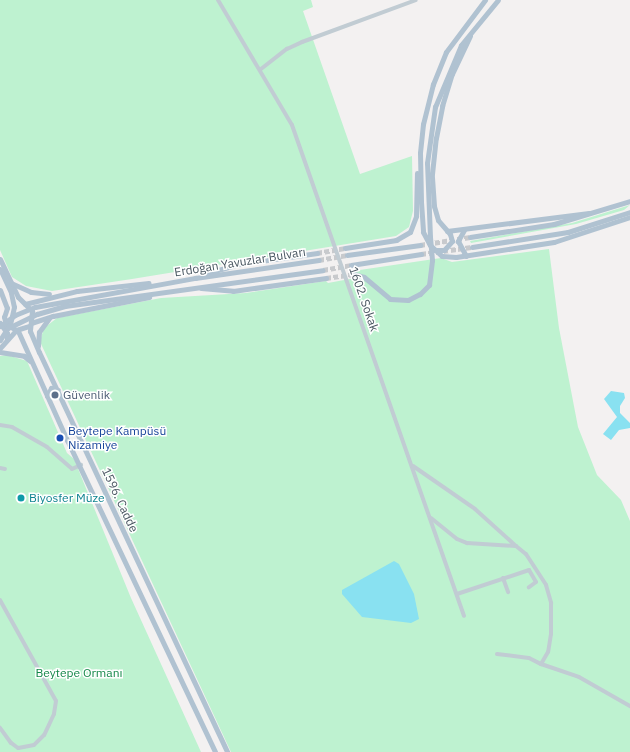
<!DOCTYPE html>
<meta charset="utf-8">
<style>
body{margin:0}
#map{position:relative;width:630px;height:752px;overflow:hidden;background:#f3f1f1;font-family:"IBM Plex Sans",sans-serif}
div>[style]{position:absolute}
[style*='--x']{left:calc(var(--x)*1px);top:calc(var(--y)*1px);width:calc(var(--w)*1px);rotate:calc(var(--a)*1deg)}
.green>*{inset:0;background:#bef2d0}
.water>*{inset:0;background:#89e1f1}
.major-tunnel>*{height:5px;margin-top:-2.5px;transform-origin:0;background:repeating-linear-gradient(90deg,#c8cacd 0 5px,transparent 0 7.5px)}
.minor>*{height:4px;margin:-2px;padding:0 2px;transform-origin:2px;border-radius:2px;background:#c1ccd3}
.major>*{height:5px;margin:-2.5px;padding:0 2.5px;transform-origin:2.5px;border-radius:2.5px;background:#b0c2d1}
.major-bridge>*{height:5px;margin:-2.5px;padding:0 2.5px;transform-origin:2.5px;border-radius:2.5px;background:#b0c2d1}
.dots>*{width:11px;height:11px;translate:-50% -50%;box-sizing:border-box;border:2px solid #fff;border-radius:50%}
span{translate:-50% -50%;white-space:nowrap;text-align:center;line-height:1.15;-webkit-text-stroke:3px #fff;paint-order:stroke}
.street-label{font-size:12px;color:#485660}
.service-label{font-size:12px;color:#4e5e75}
.left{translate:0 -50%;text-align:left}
.transit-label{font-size:12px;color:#164399}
.culture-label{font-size:12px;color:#0d838f}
.park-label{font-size:12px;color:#128747}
</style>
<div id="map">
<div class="green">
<div style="clip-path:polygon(0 0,311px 0,313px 7px,303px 11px,360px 174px,412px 156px,413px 211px,409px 227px,396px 236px,132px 279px,52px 291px,26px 286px,12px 277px,0 250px)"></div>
<div style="clip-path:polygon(630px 205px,624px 210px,576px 224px,471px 243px,470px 241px,572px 223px)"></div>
<div style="clip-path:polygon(549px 249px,559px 328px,578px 427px,597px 475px,621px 500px,630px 521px,630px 752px,231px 752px,42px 346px,40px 341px,44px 328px,57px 318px,161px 298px,246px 293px,326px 281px,328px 283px,355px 278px,353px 271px,441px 258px,452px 262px)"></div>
<div style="clip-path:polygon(7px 355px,27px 361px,67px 453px,74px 459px,131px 598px,201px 752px,0 752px,0 356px)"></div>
</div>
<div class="water">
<div style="clip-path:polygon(611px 391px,624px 393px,625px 398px,620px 406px,620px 413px,630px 423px,630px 428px,619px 430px,611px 440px,603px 434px,617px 417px,604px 399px)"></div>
<div style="clip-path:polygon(394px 561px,399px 564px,414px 594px,419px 619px,411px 623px,362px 617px,342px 594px,342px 590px)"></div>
</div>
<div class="major-tunnel">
<div style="--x:420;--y:245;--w:51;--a:-9.1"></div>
<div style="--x:317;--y:253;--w:28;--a:-10"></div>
<div style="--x:421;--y:254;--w:51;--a:-7.8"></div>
<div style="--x:319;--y:260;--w:28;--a:-10"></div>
<div style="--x:323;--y:270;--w:28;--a:-10"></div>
<div style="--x:326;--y:278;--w:28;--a:-8"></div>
</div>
<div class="minor">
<div style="--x:218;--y:0;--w:145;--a:59.4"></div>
<div style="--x:292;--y:125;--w:520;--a:70.69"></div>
<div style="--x:261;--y:69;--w:33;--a:-38"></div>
<div style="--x:287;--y:49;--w:17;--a:-25"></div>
<div style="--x:302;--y:42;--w:121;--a:-20.2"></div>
<div style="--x:0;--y:425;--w:12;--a:9"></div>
<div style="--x:12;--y:427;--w:40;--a:29.7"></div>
<div style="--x:47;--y:447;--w:33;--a:41"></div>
<div style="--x:72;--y:469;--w:10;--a:-24"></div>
<div style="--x:413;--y:466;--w:75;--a:34.7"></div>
<div style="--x:475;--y:509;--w:55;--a:42.1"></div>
<div style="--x:0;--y:468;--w:5;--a:11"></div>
<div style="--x:431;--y:518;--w:33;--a:39"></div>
<div style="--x:457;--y:539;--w:11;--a:22"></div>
<div style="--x:467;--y:543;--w:49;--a:3.5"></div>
<div style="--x:516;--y:546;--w:13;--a:39"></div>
<div style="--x:526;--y:554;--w:37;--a:57"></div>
<div style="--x:546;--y:585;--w:19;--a:74"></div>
<div style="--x:551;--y:603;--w:31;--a:90"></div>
<div style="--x:551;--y:634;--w:18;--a:99"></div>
<div style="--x:548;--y:652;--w:14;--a:120"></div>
<div style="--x:541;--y:664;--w:40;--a:18.9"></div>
<div style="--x:579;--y:677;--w:59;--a:29.6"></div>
<div style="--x:503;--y:578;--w:15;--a:70"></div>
<div style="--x:457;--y:594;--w:76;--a:-18.4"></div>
<div style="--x:529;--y:570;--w:14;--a:60"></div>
<div style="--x:536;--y:582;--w:9;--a:144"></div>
<div style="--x:0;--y:600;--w:115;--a:61"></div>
<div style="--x:56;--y:701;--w:13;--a:99"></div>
<div style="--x:54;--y:714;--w:23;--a:115"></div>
<div style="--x:44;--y:735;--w:14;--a:135"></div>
<div style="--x:34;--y:745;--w:16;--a:169"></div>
<div style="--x:18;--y:748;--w:9;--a:-144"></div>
<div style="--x:11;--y:743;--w:19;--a:-126"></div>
<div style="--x:497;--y:654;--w:32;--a:7"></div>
<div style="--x:529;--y:658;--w:13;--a:27"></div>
</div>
<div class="major">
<div style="--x:485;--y:0;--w:65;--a:126.9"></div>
<div style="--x:446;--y:52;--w:35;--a:112"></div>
<div style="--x:433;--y:84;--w:41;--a:104"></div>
<div style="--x:423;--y:124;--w:29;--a:96"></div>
<div style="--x:420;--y:153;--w:49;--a:88.8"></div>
<div style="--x:421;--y:202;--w:30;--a:86"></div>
<div style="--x:423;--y:232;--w:15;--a:62"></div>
<div style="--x:430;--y:245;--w:16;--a:43"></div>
<div style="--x:442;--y:256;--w:14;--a:4"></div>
<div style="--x:456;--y:257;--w:99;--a:-8.7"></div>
<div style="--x:554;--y:242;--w:80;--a:-18.2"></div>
<div style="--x:464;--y:230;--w:13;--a:119"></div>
<div style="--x:458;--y:241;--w:17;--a:62"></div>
<div style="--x:447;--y:231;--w:143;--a:-7.2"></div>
<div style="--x:430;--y:237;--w:74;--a:-92.3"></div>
<div style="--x:427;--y:163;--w:57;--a:-81.9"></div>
<div style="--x:435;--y:107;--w:67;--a:-67.2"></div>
<div style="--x:461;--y:45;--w:58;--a:-50.6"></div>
<div style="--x:470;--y:237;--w:85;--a:-8.8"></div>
<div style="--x:554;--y:224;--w:79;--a:-16.8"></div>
<div style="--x:472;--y:247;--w:97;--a:-8.9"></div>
<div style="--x:568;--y:232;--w:65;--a:-17.9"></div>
<div style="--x:345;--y:248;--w:52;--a:-8.9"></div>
<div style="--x:396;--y:240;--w:16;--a:-30"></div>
<div style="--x:410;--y:232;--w:17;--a:-69"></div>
<div style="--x:416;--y:216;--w:43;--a:-88.7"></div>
<div style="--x:434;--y:250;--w:10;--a:0"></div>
<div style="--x:444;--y:250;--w:12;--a:-48"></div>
<div style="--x:452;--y:241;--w:7;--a:-106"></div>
<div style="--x:450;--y:234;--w:18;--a:-131"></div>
<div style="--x:438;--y:220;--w:15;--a:-106"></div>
<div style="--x:434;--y:206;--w:32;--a:-94"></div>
<div style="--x:432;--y:174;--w:36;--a:-84"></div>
<div style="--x:436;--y:138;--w:33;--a:-79"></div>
<div style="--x:442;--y:106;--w:34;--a:-73"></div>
<div style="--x:452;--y:74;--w:42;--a:-64.7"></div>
<div style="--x:347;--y:255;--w:74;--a:-7.8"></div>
<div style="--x:0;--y:259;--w:42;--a:64.7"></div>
<div style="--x:18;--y:297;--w:20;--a:45"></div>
<div style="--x:32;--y:311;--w:20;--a:96"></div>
<div style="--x:30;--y:331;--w:23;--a:67"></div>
<div style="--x:39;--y:352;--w:442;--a:64.8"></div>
<div style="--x:351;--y:265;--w:71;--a:-8.9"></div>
<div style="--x:204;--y:274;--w:37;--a:-16"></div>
<div style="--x:240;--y:264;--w:78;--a:-8.1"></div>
<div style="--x:354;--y:274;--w:10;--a:17"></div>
<div style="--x:364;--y:277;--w:34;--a:40"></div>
<div style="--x:390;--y:299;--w:18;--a:3"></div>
<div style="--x:408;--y:300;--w:13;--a:-27"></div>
<div style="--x:420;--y:294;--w:13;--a:-45"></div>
<div style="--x:429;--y:285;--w:25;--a:-83"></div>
<div style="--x:11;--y:283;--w:22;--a:24"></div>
<div style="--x:31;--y:292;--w:18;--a:6"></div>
<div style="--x:201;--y:288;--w:32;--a:5"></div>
<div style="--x:233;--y:291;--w:94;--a:-8"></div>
<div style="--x:0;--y:290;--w:19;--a:69"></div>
<div style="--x:7;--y:308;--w:9;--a:108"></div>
<div style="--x:4;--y:317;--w:7;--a:74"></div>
<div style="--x:6;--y:324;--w:12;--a:31"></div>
<div style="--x:16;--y:330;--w:14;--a:-17"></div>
<div style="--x:25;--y:304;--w:54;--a:-14"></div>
<div style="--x:77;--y:291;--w:72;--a:-6.3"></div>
<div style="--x:35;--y:307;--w:163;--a:-10.3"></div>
<div style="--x:195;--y:278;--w:125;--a:-8.3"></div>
<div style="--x:37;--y:314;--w:29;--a:-16"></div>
<div style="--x:65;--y:306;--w:260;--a:-7.9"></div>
<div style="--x:0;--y:323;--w:12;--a:55"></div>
<div style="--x:7;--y:333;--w:6;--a:90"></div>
<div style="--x:31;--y:323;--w:23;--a:-18"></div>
<div style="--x:53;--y:316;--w:98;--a:-11.2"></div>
<div style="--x:18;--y:331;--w:120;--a:65.8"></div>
<div style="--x:67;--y:440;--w:345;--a:64.6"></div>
<div style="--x:38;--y:346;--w:14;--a:-86"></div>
<div style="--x:39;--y:332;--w:17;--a:-54"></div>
<div style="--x:0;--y:348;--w:24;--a:-48"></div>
<div style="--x:0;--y:352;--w:24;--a:9"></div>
<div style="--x:24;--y:356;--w:8;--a:40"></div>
<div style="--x:47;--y:396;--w:9;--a:-63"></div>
<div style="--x:51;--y:388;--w:7;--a:16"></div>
</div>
<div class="major-bridge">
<div style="--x:430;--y:237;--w:23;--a:85"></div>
<div style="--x:0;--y:269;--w:26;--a:65"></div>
<div style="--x:11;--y:293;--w:14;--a:78"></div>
<div style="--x:14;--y:307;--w:17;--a:103"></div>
<div style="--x:10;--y:324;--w:19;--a:122"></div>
<div style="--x:0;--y:326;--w:19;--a:-36"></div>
<div style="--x:15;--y:315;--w:22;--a:-22"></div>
<div style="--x:8;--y:328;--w:32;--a:-26"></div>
</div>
<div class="dots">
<div style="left:55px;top:395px;background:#5c6f8a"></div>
<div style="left:60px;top:438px;background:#1a4fb4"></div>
<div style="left:21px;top:498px;background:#0f9aa8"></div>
</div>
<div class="street-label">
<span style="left:240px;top:262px;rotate:-9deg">Erdoğan Yavuzlar Bulvarı</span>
<span style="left:364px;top:299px;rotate:71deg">1602. Sokak</span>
<span style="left:120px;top:500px;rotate:65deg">1596. Cadde</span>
</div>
<div class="service-label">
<span class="left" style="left:63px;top:395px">Güvenlik</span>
</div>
<div class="transit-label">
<span class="left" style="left:68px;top:438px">Beytepe Kampüsü<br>Nizamiye</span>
</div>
<div class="culture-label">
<span class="left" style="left:29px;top:498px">Biyosfer Müze</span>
</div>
<div class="park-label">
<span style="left:79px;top:673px">Beytepe Ormanı</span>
</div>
</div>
